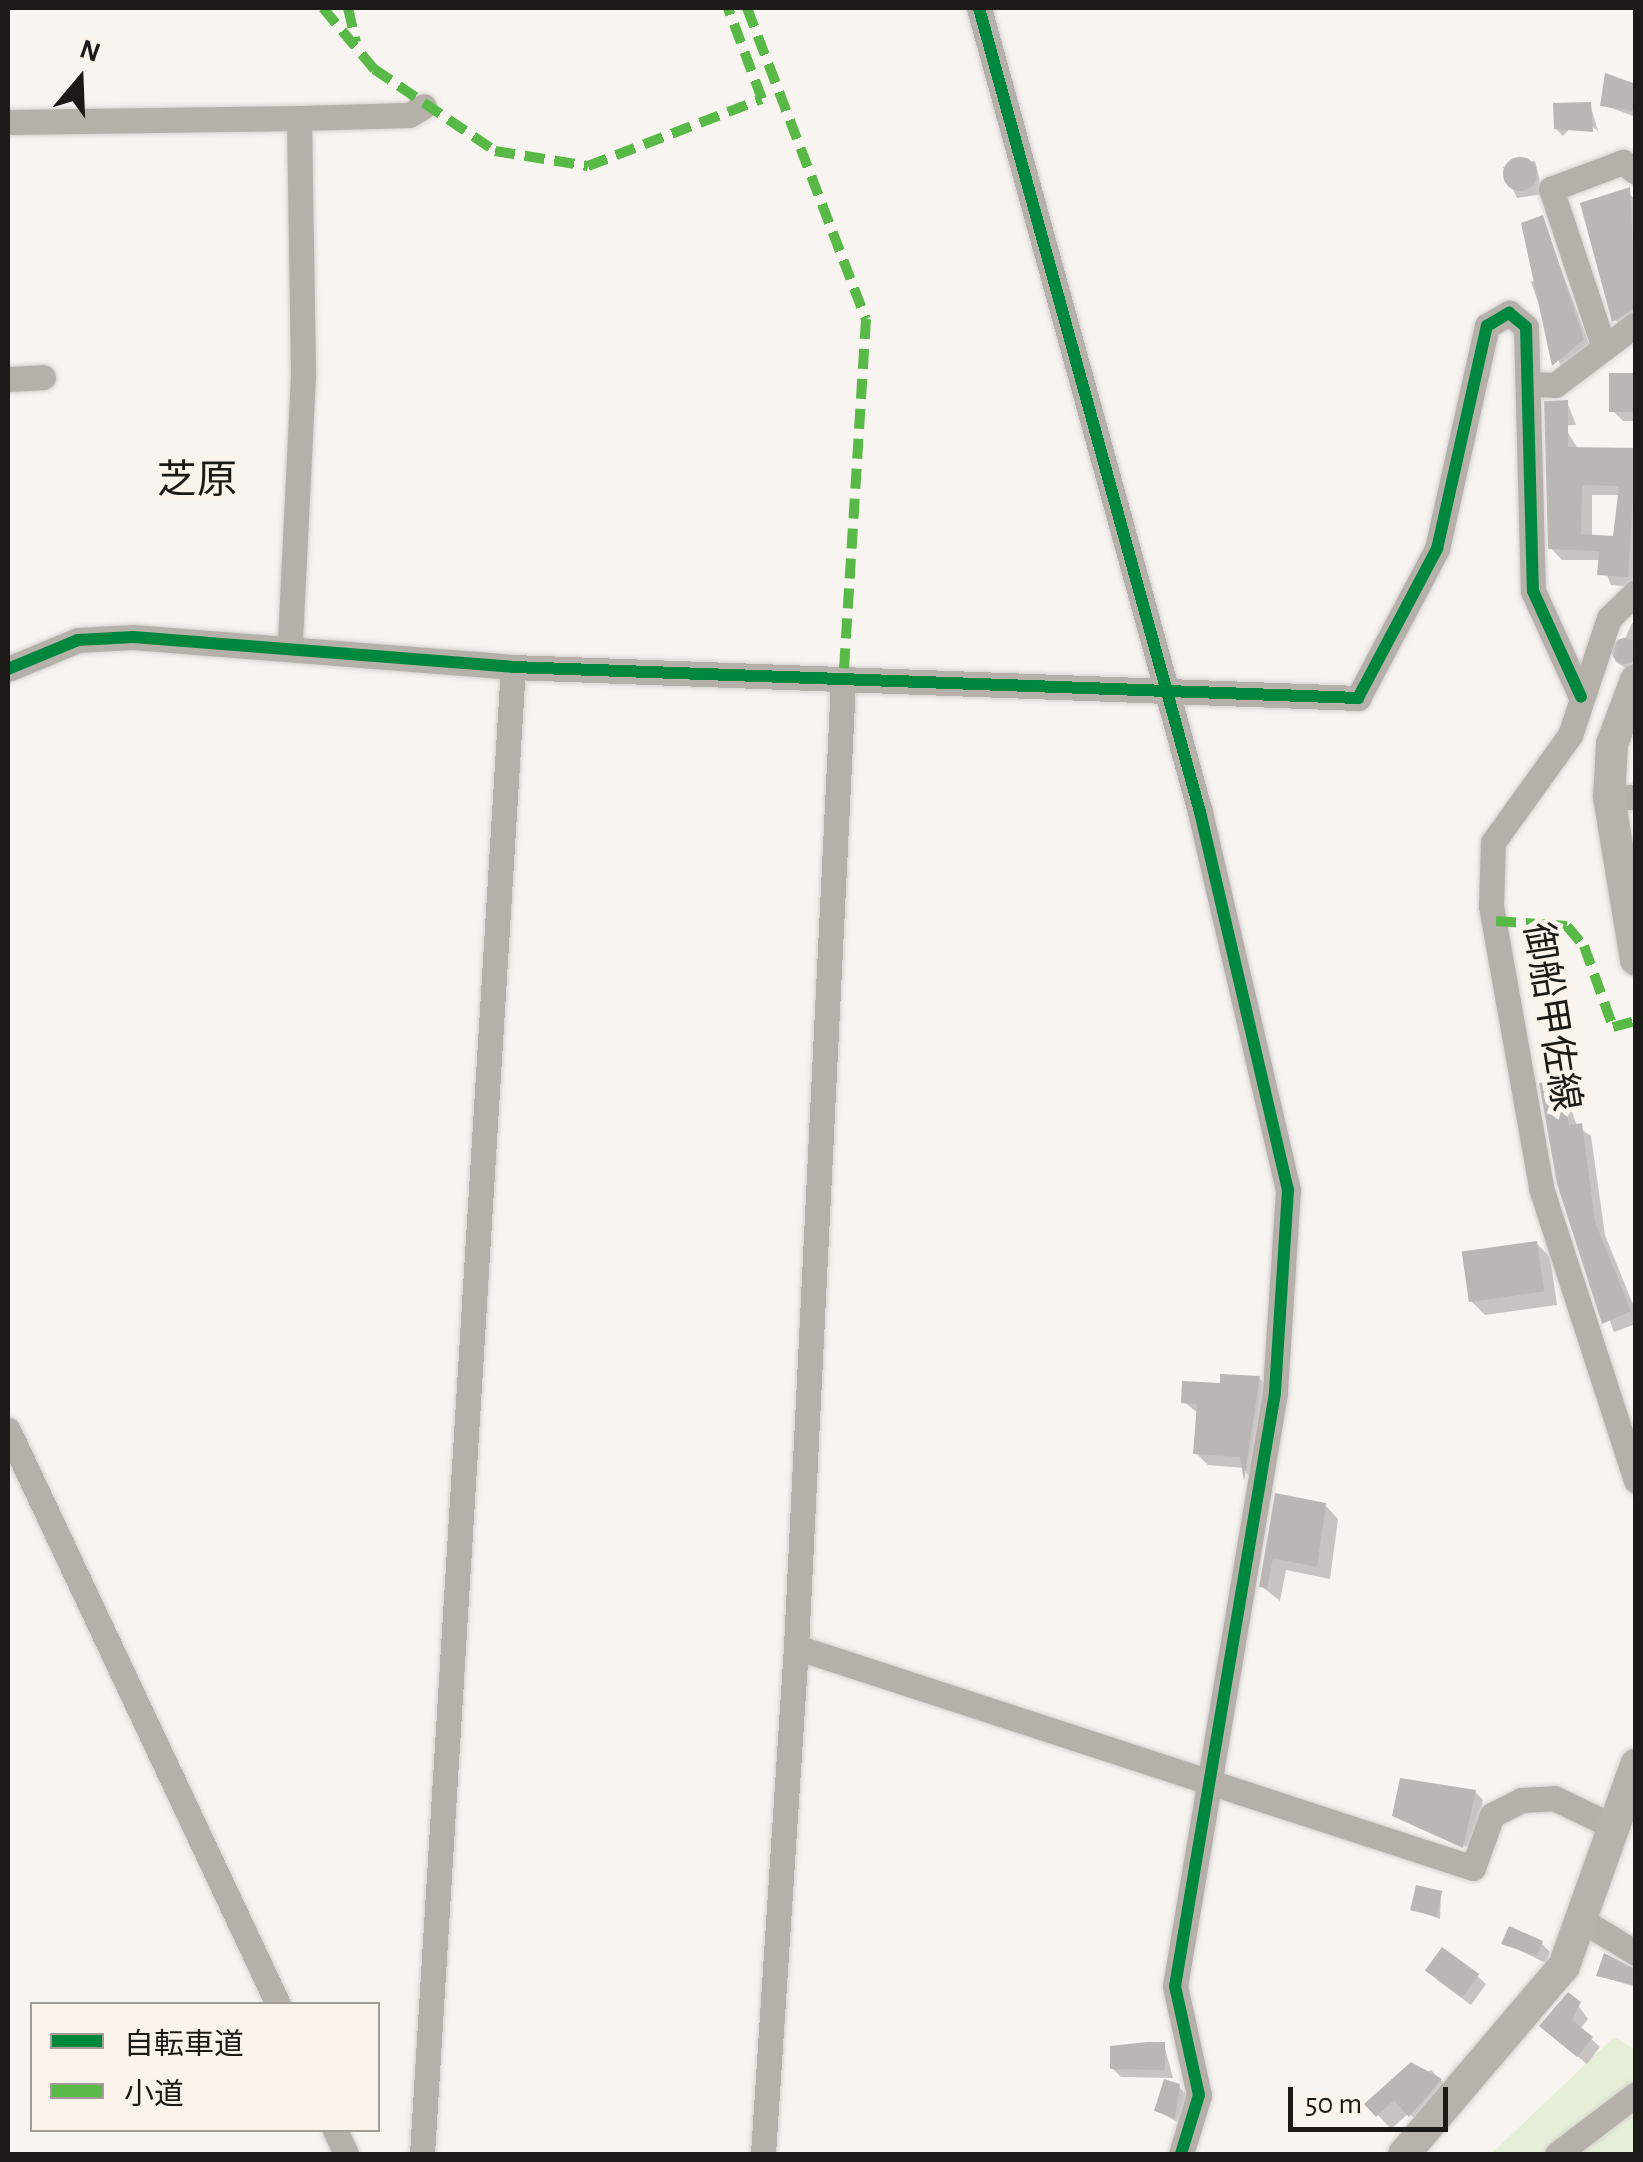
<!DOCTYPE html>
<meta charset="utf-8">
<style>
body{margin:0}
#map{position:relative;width:1643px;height:2162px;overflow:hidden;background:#f8f4f0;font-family:"Alegreya Sans","Noto Sans JP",sans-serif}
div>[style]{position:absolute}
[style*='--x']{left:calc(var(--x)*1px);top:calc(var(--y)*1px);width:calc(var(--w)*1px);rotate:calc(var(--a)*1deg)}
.green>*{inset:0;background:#e5efd8}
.shadow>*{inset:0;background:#0003}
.building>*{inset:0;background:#b9b6b4;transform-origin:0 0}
.round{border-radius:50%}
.roads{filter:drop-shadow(0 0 2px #d4d1ce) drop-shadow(0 0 2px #d4d1ce)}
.minor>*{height:25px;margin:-12.5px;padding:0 12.5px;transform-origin:12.5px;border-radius:12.5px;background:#b5b0aa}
.major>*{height:32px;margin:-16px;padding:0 16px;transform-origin:16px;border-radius:16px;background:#b7b3ac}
.quiet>*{height:10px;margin-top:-5px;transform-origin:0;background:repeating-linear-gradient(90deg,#58b947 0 20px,transparent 0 30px)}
.cycleway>*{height:12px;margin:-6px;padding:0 6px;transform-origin:6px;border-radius:6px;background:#00873e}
span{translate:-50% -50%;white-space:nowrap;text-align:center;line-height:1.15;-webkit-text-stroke:10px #fbf4ed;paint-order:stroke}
.street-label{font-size:38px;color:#1c1a17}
.neighbourhood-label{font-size:40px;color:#1c1a17}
.frame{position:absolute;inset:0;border:10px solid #1c1a17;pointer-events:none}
.legend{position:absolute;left:30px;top:2002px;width:350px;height:130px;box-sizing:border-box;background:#fbf4ed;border:2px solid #a29d97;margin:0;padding:12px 18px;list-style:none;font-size:30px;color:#1c1a17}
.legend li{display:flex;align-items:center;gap:20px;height:50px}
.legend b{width:50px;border:2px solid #a29d97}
.north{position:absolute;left:30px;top:30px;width:100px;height:100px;-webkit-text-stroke:8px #fbf4ed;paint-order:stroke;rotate:19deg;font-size:28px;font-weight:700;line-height:40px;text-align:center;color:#1c1a17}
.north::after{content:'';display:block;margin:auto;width:35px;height:45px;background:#1c1a17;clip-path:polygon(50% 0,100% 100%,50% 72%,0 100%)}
.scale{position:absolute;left:1288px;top:2087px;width:160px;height:45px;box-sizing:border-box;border:5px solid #1c1a17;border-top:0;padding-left:12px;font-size:30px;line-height:35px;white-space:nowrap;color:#1c1a17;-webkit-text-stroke:8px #fbf4ed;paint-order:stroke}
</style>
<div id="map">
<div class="green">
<div style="clip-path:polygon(1614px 2037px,1635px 2049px,1635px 2154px,1491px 2154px)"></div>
</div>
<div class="shadow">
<div style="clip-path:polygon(1607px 75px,1636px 87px,1636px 117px,1603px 105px)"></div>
<div style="clip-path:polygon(1590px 104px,1598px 131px,1580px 118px,1563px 136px,1557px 130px,1556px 105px)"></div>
<div style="clip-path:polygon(1535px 161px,1543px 194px,1517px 198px,1503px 167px)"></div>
<div style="clip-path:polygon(1626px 191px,1636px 200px,1636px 323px,1625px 330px,1615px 320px)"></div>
<div style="clip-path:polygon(1542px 218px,1591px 349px,1563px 373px,1531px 282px,1541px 278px)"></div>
<div style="clip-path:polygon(1636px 375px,1636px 421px,1623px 421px,1614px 412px)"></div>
<div style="clip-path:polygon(1567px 402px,1576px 425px,1556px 426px)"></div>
<div style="clip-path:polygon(evenodd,1567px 431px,1578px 449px,1636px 448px,1636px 587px,1611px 585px,1601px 560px,1562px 560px,1551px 548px,1567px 431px,1592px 495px,1620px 495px,1615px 539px,1592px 537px,1592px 495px)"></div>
<div style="clip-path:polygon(1632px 623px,1636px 624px,1633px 673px,1615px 661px)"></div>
<div style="clip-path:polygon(1562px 1082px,1577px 1126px,1591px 1136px,1605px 1235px,1636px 1312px,1636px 1324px,1614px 1332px,1559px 1183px)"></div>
<div style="clip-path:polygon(1536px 1243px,1550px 1257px,1557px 1305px,1485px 1315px,1471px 1301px)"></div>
<div style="clip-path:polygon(1259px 1378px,1271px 1390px,1256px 1489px,1244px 1468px,1208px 1465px,1196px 1453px,1199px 1414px,1184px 1402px)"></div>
<div style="clip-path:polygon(1277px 1496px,1325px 1505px,1338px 1519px,1330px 1579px,1286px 1570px,1280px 1601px,1261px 1586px)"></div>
<div style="clip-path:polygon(1475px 1792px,1483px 1800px,1472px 1849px,1395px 1815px)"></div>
<div style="clip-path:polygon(1441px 1893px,1440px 1919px,1412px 1909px)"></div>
<div style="clip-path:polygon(1504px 1943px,1541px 1943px,1550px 1952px,1546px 1963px)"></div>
<div style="clip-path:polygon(1636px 1969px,1636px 1987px,1599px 1976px)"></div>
<div style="clip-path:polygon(1477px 1976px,1486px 1984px,1471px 2005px,1436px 1979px)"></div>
<div style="clip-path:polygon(1577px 2004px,1588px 2019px,1580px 2029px,1600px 2047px,1587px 2064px,1551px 2034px)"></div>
<div style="clip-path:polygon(1164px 2045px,1173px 2078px,1121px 2077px,1112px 2068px)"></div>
<div style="clip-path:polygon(1431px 2070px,1454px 2094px,1424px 2129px,1409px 2113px,1391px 2129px,1368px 2104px)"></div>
<div style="clip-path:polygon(1178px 2086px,1187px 2095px,1183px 2125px,1157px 2111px)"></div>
</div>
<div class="building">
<div style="clip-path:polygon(1605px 73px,1636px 84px,1636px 111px,1600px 106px)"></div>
<div style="clip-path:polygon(1591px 102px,1593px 132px,1554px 129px,1553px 103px)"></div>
<div class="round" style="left:1503px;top:157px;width:34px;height:34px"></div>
<div style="clip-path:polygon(1630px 187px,1636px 308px,1612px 322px,1580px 203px)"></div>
<div style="clip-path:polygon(1543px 215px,1584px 339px,1552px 366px,1521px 223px)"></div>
<div style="left:1636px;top:373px;width:39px;height:27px;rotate:90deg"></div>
<div style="clip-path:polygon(evenodd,1568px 400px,1568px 447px,1636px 448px,1628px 577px,1597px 575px,1599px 551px,1548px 549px,1544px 401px,1568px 400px,1582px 485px,1619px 486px,1613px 536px,1581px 534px,1582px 485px)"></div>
<div class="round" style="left:1612px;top:638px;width:26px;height:26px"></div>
<div style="clip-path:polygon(1563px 1080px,1569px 1125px,1582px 1123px,1595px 1222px,1631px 1311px,1602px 1324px,1557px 1184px,1539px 1083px)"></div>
<div style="left:1537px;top:1241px;width:51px;height:76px;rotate:82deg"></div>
<div style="clip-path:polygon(1220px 1374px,1260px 1376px,1244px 1481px,1240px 1457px,1193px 1454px,1197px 1404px,1181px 1403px,1182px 1381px,1220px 1383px)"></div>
<div style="clip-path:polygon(1275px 1493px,1326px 1503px,1317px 1567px,1273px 1558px,1267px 1588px,1259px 1587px)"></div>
<div style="clip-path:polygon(1400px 1778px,1476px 1790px,1463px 1848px,1392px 1816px)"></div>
<div style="left:1416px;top:1885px;width:27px;height:26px;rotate:13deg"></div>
<div style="clip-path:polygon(1509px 1926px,1543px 1941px,1537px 1956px,1501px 1944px)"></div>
<div style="left:1442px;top:1947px;width:46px;height:29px;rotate:36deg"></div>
<div style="clip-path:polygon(1604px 1953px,1636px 1969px,1636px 1985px,1596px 1976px)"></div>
<div style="clip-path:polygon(1568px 1992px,1581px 2002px,1572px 2020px,1593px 2037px,1577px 2057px,1539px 2026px)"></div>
<div style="clip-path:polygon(1147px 2042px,1165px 2042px,1165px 2070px,1110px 2069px,1110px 2046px)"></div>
<div style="clip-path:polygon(1411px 2062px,1442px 2079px,1409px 2117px,1394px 2100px,1376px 2117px,1364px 2104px)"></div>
<div style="clip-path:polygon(1164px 2079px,1180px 2084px,1175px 2118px,1154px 2111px)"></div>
</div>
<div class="roads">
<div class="minor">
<div style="--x:979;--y:8;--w:834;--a:74.63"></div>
<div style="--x:1200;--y:812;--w:388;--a:76.9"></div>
<div style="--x:1288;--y:1190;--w:203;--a:93.7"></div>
<div style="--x:1275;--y:1393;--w:601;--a:99.57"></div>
<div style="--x:1175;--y:1986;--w:112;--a:77.6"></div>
<div style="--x:1199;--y:2095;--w:62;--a:107"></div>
<div style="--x:299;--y:118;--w:110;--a:-1.6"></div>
<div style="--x:409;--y:115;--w:17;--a:-31"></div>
<div style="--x:8;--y:122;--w:291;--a:-0.8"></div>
<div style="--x:299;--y:118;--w:257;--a:89.1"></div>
<div style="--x:303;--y:375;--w:268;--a:92.8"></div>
<div style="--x:1604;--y:348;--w:168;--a:-108.4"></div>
<div style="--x:1551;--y:189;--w:77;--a:-20.6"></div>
<div style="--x:1623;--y:162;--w:16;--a:38"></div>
<div style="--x:8;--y:379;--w:35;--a:-3"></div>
<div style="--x:1530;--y:384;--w:25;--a:2"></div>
<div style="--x:1555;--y:385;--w:101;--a:-37"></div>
<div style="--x:1636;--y:592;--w:37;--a:136"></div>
<div style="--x:1609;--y:618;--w:123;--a:108.4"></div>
<div style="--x:1570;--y:735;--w:132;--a:125.7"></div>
<div style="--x:1493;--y:842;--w:64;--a:91.8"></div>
<div style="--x:1491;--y:906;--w:286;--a:79.9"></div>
<div style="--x:1541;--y:1188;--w:308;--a:72"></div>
<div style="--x:8;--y:669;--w:76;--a:-22.5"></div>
<div style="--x:78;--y:640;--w:55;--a:-3.1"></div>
<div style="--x:133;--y:637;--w:381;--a:4.5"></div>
<div style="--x:513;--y:667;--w:846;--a:2.1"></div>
<div style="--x:1358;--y:698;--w:169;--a:-62.1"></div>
<div style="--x:1437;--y:549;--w:229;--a:-77.4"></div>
<div style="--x:1487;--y:326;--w:26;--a:-31"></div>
<div style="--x:1509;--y:313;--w:22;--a:39"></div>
<div style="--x:1526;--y:327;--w:264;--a:88.5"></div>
<div style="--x:1533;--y:591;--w:116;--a:65.6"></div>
<div style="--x:843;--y:682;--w:966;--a:92.79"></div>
<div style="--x:796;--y:1647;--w:712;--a:18.08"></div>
<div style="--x:1473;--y:1868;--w:56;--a:-70.3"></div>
<div style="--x:1492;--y:1815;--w:33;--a:-27"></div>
<div style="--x:1521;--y:1800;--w:33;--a:-3"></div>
<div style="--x:1554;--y:1798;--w:62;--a:25.7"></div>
<div style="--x:1609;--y:797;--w:27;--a:0"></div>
<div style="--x:8;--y:1430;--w:634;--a:64.81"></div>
<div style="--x:1578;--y:1918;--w:68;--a:31.1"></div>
<div style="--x:335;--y:2130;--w:26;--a:65"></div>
<div style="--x:422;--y:2154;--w:1490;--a:-86.5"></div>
<div style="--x:763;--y:2154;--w:508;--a:-86.28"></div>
<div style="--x:1557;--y:2154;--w:99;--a:-37.2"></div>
</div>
<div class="major">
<div style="--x:1636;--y:680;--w:68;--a:110.6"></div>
<div style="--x:1612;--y:744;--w:53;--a:93.2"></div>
<div style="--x:1609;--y:797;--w:165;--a:80.6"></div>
<div style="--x:1404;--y:2154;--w:247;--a:-49.6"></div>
<div style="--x:1564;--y:1966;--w:214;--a:-70.3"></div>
</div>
</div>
<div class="quiet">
<div style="--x:323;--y:8;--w:80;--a:50.1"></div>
<div style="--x:374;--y:69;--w:146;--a:34.1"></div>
<div style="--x:495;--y:151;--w:94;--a:9.2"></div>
<div style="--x:588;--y:166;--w:186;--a:-21.1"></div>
<div style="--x:762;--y:99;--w:97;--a:-110.5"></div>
<div style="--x:348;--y:8;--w:35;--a:77"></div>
<div style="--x:747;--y:8;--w:333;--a:69.1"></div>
<div style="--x:866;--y:319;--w:364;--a:93.6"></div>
<div style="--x:1496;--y:921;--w:71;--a:4"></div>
<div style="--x:1567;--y:926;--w:26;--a:50"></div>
<div style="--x:1584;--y:946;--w:86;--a:70.3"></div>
<div style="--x:1613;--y:1027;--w:24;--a:-15"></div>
</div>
<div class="cycleway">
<div style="--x:979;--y:8;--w:834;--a:74.63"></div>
<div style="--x:1200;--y:812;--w:388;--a:76.9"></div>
<div style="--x:1288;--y:1190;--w:203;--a:93.7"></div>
<div style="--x:1275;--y:1393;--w:601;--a:99.57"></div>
<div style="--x:1175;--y:1986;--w:112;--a:77.6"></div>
<div style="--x:1199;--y:2095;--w:62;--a:107"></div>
<div style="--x:8;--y:669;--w:76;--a:-22.5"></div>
<div style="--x:78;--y:640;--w:55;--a:-3.1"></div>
<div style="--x:133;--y:637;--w:381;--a:4.5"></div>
<div style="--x:513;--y:667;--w:846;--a:2.1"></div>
<div style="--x:1358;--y:698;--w:169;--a:-62.1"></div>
<div style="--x:1437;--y:549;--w:229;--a:-77.4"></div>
<div style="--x:1487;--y:326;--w:26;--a:-31"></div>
<div style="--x:1509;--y:313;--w:22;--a:39"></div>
<div style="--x:1526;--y:327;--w:264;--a:88.5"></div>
<div style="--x:1533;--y:591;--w:116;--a:65.6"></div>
</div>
<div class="street-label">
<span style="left:1550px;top:1017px;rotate:81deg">御船甲佐線</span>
</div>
<div class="neighbourhood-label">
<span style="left:197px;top:481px">芝原</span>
</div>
<div class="frame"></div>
<ul class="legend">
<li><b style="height:12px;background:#00873e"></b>自転車道</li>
<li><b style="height:12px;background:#58b947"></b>小道</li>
</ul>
<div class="north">N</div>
<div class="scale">50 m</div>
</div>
